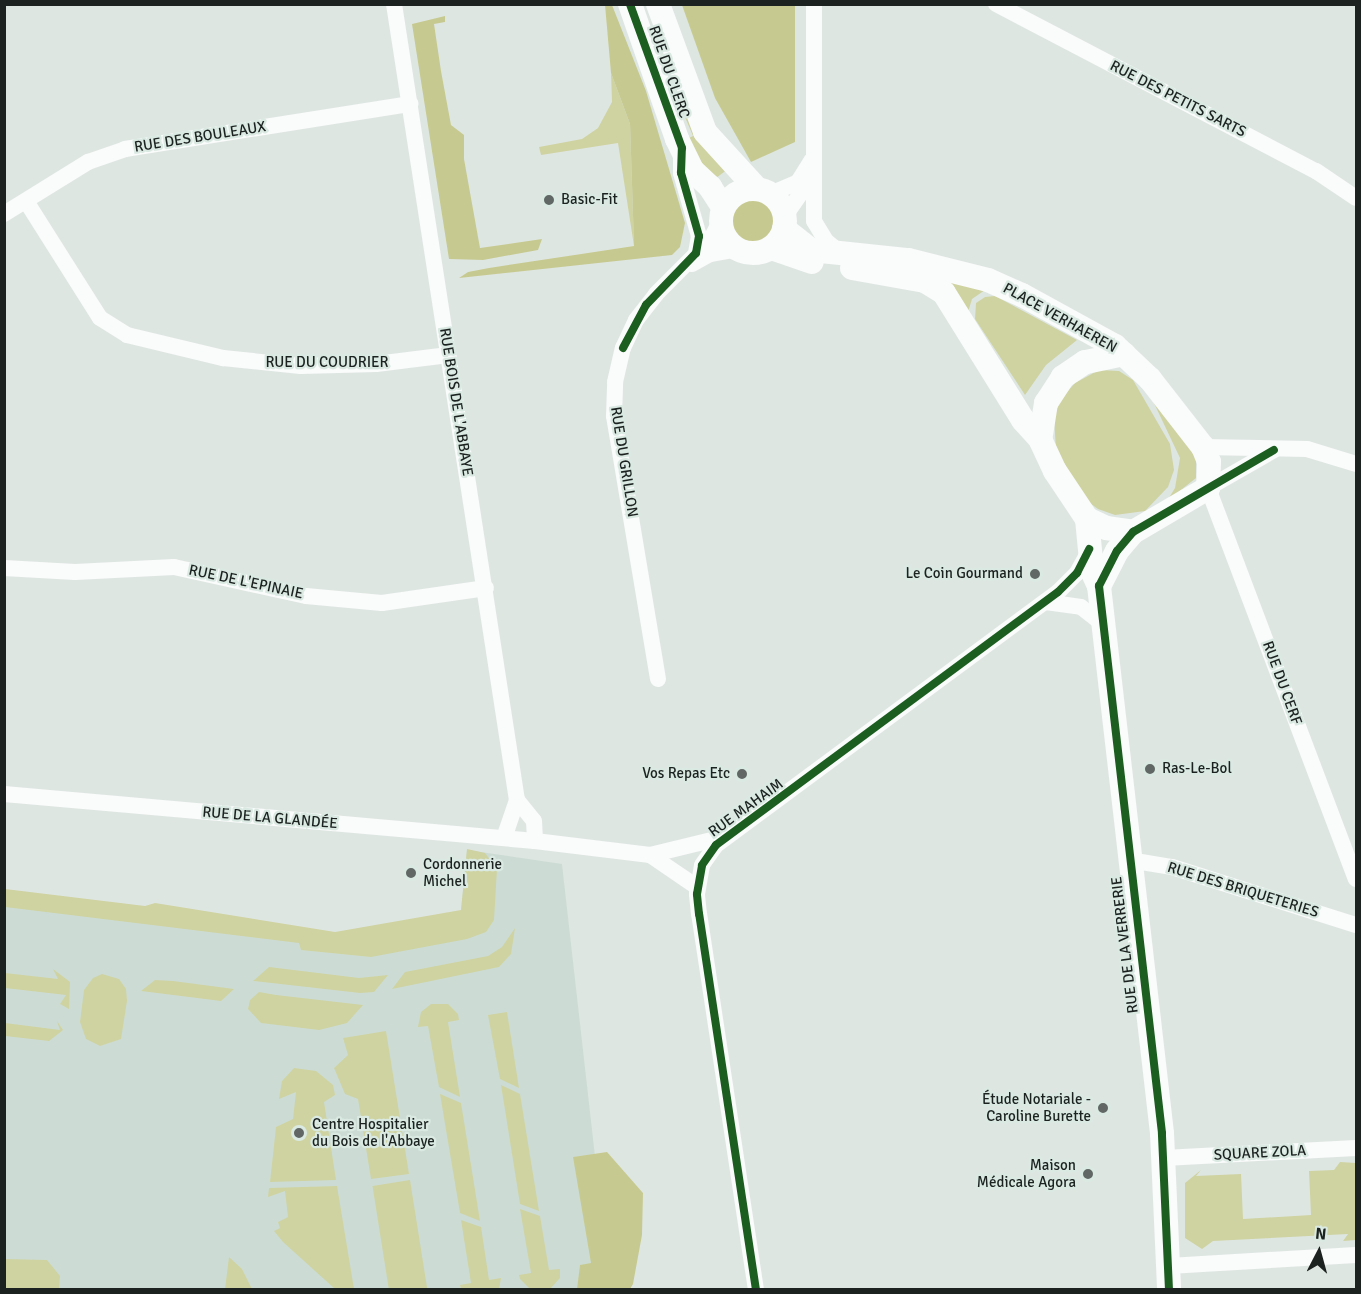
<!DOCTYPE html>
<meta charset="utf-8">
<style>
body{margin:0}
#map{position:relative;width:1361px;height:1294px;overflow:hidden;background:#dee6e2;font-family:Signika,sans-serif}
div>[style]{position:absolute}
[style*='--x']{left:calc(var(--x)*1px);top:calc(var(--y)*1px);width:calc(var(--w)*1px);rotate:calc(var(--a)*1deg)}
.built>*{inset:0;background:#ccdcd4}
.green>*{inset:0;background:#cfd3a1;transform-origin:0 0}
.forest>*{inset:0;background:#c7ca90}
.round{border-radius:50%}
.street>*{height:16px;margin:-8px;padding:0 8px;transform-origin:8px;border-radius:8px;background:#fafbfb}
.secondary>*{height:24px;margin:-12px;padding:0 12px;transform-origin:12px;border-radius:12px;background:#fafbfb}
.secondary>.ring{margin:-12px;padding:0;box-sizing:content-box;background:none;border:24px solid #fafbfb;border-radius:50%}
.cycleway>*{height:8px;margin:-4px;padding:0 4px;transform-origin:4px;border-radius:4px;background:#1b5e20}
.dots>*{width:16px;height:16px;translate:-50% -50%;box-sizing:border-box;border:3px solid #daeae3;border-radius:50%}
span{translate:-50% -50%;white-space:nowrap;text-align:center;line-height:1.15;-webkit-text-stroke:4.5px #daeae3;paint-order:stroke}
.street-label{font-size:15px;color:#1c2220}
.poi-label{font-size:15px;color:#1c2220}
.left{translate:0 -50%;text-align:left}
.right{translate:-100% -50%;text-align:right}
.frame{position:absolute;inset:0;border:6px solid #1c2220;pointer-events:none}
.north{position:absolute;left:1289px;top:1222px;width:60px;height:60px;-webkit-text-stroke:4px #daeae3;paint-order:stroke;rotate:6deg;font-size:16px;font-weight:700;line-height:24px;text-align:center;color:#1c2220}
.north::after{content:'';display:block;margin:auto;width:21px;height:27px;background:#1c2220;clip-path:polygon(50% 0,100% 100%,50% 72%,0 100%)}
</style>
<div id="map">
<div class="built">
<div style="clip-path:polygon(467px 850px,562px 864px,610px 1289px,5px 1290px,5px 892px,335px 934px,461px 911px)"></div>
</div>
<div class="green">
<div style="clip-path:polygon(611px 73px,630px 124px,634px 246px,618px 143px,541px 155px,539px 147px,582px 139px,598px 128px,612px 102px)"></div>
<div style="clip-path:polygon(682px 98px,728px 169px,712px 181px,702px 173px,689px 138px,693px 136px,682px 110px)"></div>
<div style="clip-path:polygon(867px 259px,985px 290px,972px 299px,968px 312px)"></div>
<div style="clip-path:polygon(995px 296px,1077px 340px,1046px 365px,1025px 395px,975px 319px,976px 303px,985px 297px)"></div>
<div style="clip-path:polygon(1099px 370px,1119px 371px,1133px 380px,1170px 444px,1174px 470px,1168px 487px,1145px 511px,1115px 515px,1098px 509px,1087px 501px,1056px 451px,1054px 416px,1060px 400px,1075px 383px)"></div>
<div style="clip-path:polygon(1153px 401px,1196px 449px,1196px 478px,1167px 501px,1175px 488px,1180px 458px)"></div>
<div style="clip-path:polygon(467px 849px,485px 853px,497px 869px,494px 920px,486px 932px,467px 939px,371px 957px,301px 950px,299px 943px,5px 907px,5px 889px,145px 906px,155px 903px,335px 932px,461px 910px)"></div>
<div style="clip-path:polygon(515px 928px,511px 954px,499px 967px,392px 989px,405px 972px,488px 956px,502px 947px)"></div>
<div style="clip-path:polygon(269px 967px,359px 978px,388px 975px,374px 992px,360px 993px,253px 981px)"></div>
<div style="clip-path:polygon(53px 969px,70px 982px,69px 1009px,60px 1004px,66px 995px,5px 988px,5px 973px,58px 979px)"></div>
<div style="clip-path:polygon(102px 974px,119px 979px,126px 989px,127px 1001px,121px 1039px,100px 1046px,86px 1039px,80px 1022px,84px 990px,93px 978px)"></div>
<div style="clip-path:polygon(155px 980px,173px 981px,234px 989px,221px 1001px,141px 991px)"></div>
<div style="clip-path:polygon(259px 992px,276px 995px,363px 1005px,347px 1023px,319px 1030px,261px 1023px,248px 1009px,250px 1000px)"></div>
<div style="clip-path:polygon(431px 1004px,448px 1004px,458px 1014px,459px 1020px,448px 1022px,460px 1097px,439px 1087px,428px 1026px,418px 1027px,421px 1012px)"></div>
<div style="clip-path:polygon(507px 1012px,519px 1088px,500px 1079px,488px 1015px)"></div>
<div style="clip-path:polygon(57px 1021px,63px 1030px,49px 1041px,5px 1036px,5px 1023px,60px 1030px)"></div>
<div style="clip-path:polygon(386px 1031px,409px 1174px,371px 1179px,358px 1099px,345px 1094px,334px 1068px,348px 1055px,343px 1038px)"></div>
<div style="clip-path:polygon(294px 1068px,316px 1071px,333px 1085px,335px 1095px,324px 1102px,336px 1180px,270px 1182px,276px 1127px,293px 1119px,296px 1092px,279px 1099px,282px 1081px)"></div>
<div style="clip-path:polygon(501px 1085px,520px 1094px,539px 1211px,520px 1204px)"></div>
<div style="clip-path:polygon(440px 1094px,461px 1103px,480px 1221px,460px 1213px)"></div>
<div style="clip-path:polygon(1340px 1162px,1356px 1163px,1356px 1240px,1343px 1241px,1348px 1234px,1213px 1241px,1202px 1249px,1185px 1238px,1185px 1183px,1201px 1170px,1196px 1176px,1241px 1174px,1243px 1219px,1311px 1215px,1309px 1171px,1334px 1170px)"></div>
<div style="left:410px;top:1180px;width:110px;height:38px;rotate:81deg"></div>
<div style="clip-path:polygon(337px 1186px,354px 1289px,335px 1289px,283px 1242px,274px 1231px,280px 1228px,278px 1222px,288px 1217px,285px 1191px,268px 1197px,269px 1188px)"></div>
<div style="clip-path:polygon(520px 1209px,540px 1216px,549px 1270px,560px 1269px,560px 1278px,550px 1289px,530px 1289px,520px 1279px,519px 1275px,531px 1273px)"></div>
<div style="clip-path:polygon(461px 1220px,481px 1227px,489px 1280px,501px 1278px,499px 1289px,461px 1289px,460px 1285px,471px 1283px)"></div>
<div style="clip-path:polygon(229px 1257px,242px 1269px,252px 1289px,225px 1289px)"></div>
<div style="clip-path:polygon(5px 1259px,47px 1260px,60px 1276px,59px 1288px,5px 1289px)"></div>
</div>
<div class="forest">
<div style="clip-path:polygon(605px 5px,612px 5px,646px 91px,685px 223px,680px 247px,672px 255px,459px 278px,468px 272px,489px 268px,634px 246px,630px 124px,611px 73px)"></div>
<div style="clip-path:polygon(682px 5px,795px 5px,795px 142px,751px 162px,715px 98px)"></div>
<div style="clip-path:polygon(445px 16px,445px 22px,434px 24px,441px 71px,451px 125px,464px 135px,464px 159px,480px 248px,542px 239px,538px 250px,483px 260px,449px 259px,412px 24px)"></div>
<div class="round" style="left:727px;top:196px;width:50px;height:50px"></div>
<div style="clip-path:polygon(607px 1152px,643px 1193px,642px 1235px,633px 1284px,630px 1289px,577px 1289px,580px 1265px,591px 1263px,573px 1157px)"></div>
</div>
<div class="street">
<div style="--x:394;--y:4;--w:805;--a:81.22"></div>
<div style="--x:517;--y:800;--w:40;--a:108.9"></div>
<div style="--x:814;--y:4;--w:217;--a:90"></div>
<div style="--x:814;--y:221;--w:23;--a:59"></div>
<div style="--x:826;--y:241;--w:19;--a:39"></div>
<div style="--x:996;--y:4;--w:361;--a:27.6"></div>
<div style="--x:1316;--y:171;--w:48;--a:34"></div>
<div style="--x:681;--y:155;--w:18;--a:90"></div>
<div style="--x:681;--y:173;--w:66;--a:74.1"></div>
<div style="--x:699;--y:236;--w:17;--a:100"></div>
<div style="--x:770;--y:194;--w:30;--a:-23"></div>
<div style="--x:798;--y:182;--w:26;--a:-58"></div>
<div style="--x:26;--y:201;--w:138;--a:57.7"></div>
<div style="--x:100;--y:318;--w:32;--a:32"></div>
<div style="--x:127;--y:335;--w:99;--a:13.5"></div>
<div style="--x:223;--y:358;--w:78;--a:5.9"></div>
<div style="--x:301;--y:366;--w:75;--a:-1.5"></div>
<div style="--x:376;--y:364;--w:73;--a:-7.1"></div>
<div style="--x:4;--y:214;--w:99;--a:-31.8"></div>
<div style="--x:88;--y:162;--w:39;--a:-19"></div>
<div style="--x:125;--y:149;--w:289;--a:-9"></div>
<div style="--x:785;--y:216;--w:47;--a:-55.3"></div>
<div style="--x:692;--y:264;--w:21;--a:-29"></div>
<div style="--x:710;--y:254;--w:27;--a:-10"></div>
<div style="--x:1203;--y:447;--w:104;--a:1.1"></div>
<div style="--x:1307;--y:449;--w:51;--a:17"></div>
<div style="--x:1274;--y:450;--w:76;--a:150.1"></div>
<div style="--x:1208;--y:488;--w:418;--a:69.3"></div>
<div style="--x:4;--y:568;--w:71;--a:3.2"></div>
<div style="--x:75;--y:572;--w:99;--a:-2.9"></div>
<div style="--x:174;--y:567;--w:135;--a:12.4"></div>
<div style="--x:306;--y:596;--w:76;--a:5.3"></div>
<div style="--x:382;--y:603;--w:105;--a:-8.2"></div>
<div style="--x:1046;--y:602;--w:35;--a:8"></div>
<div style="--x:1081;--y:607;--w:28;--a:38"></div>
<div style="--x:658;--y:679;--w:267;--a:-99.5"></div>
<div style="--x:614;--y:416;--w:34;--a:-88"></div>
<div style="--x:615;--y:382;--w:35;--a:-77"></div>
<div style="--x:623;--y:348;--w:31;--a:-65"></div>
<div style="--x:636;--y:320;--w:33;--a:-52"></div>
<div style="--x:656;--y:294;--w:78;--a:-45"></div>
<div style="--x:711;--y:239;--w:20;--a:-63"></div>
<div style="--x:4;--y:794;--w:533;--a:5.06"></div>
<div style="--x:535;--y:841;--w:116;--a:6.9"></div>
<div style="--x:650;--y:855;--w:76;--a:-13.7"></div>
<div style="--x:517;--y:800;--w:27;--a:51"></div>
<div style="--x:534;--y:821;--w:20;--a:87"></div>
<div style="--x:650;--y:855;--w:57;--a:34.2"></div>
<div style="--x:1129;--y:860;--w:44;--a:9.2"></div>
<div style="--x:1172;--y:867;--w:193;--a:17.5"></div>
<div style="--x:1164;--y:1158;--w:192;--a:-3"></div>
<div style="--x:1169;--y:1266;--w:187;--a:-3.4"></div>
<div style="--x:756;--y:1290;--w:380;--a:-98.6"></div>
<div style="--x:699;--y:914;--w:20;--a:-96"></div>
<div style="--x:697;--y:894;--w:29;--a:-80"></div>
<div style="--x:702;--y:865;--w:24;--a:-55"></div>
<div style="--x:716;--y:845;--w:425;--a:-36.5"></div>
<div style="--x:1058;--y:592;--w:27;--a:-45"></div>
<div style="--x:1077;--y:573;--w:25;--a:-61"></div>
</div>
<div class="secondary">
<div style="--x:630;--y:4;--w:143;--a:70.8"></div>
<div style="--x:677;--y:139;--w:34;--a:64"></div>
<div style="--x:692;--y:170;--w:25;--a:43"></div>
<div style="--x:710;--y:187;--w:24;--a:57"></div>
<div style="--x:658;--y:4;--w:136;--a:69.8"></div>
<div style="--x:705;--y:132;--w:77;--a:47.6"></div>
<div class="ring" style="left:721px;top:189px;width:40px;height:40px"></div>
<div style="--x:784;--y:229;--w:34;--a:38"></div>
<div style="--x:811;--y:250;--w:98;--a:5.9"></div>
<div style="--x:908;--y:260;--w:82;--a:14"></div>
<div style="--x:988;--y:280;--w:37;--a:24"></div>
<div style="--x:1022;--y:295;--w:106;--a:28.7"></div>
<div style="--x:1115;--y:346;--w:48;--a:43.3"></div>
<div style="--x:1150;--y:379;--w:86;--a:52.1"></div>
<div style="--x:1203;--y:447;--w:16;--a:68"></div>
<div style="--x:1209;--y:462;--w:26;--a:92"></div>
<div style="--x:1208;--y:488;--w:87;--a:149.6"></div>
<div style="--x:1133;--y:532;--w:25;--a:130"></div>
<div style="--x:1117;--y:551;--w:39;--a:117"></div>
<div style="--x:1099;--y:586;--w:551;--a:83.43"></div>
<div style="--x:1162;--y:1133;--w:157;--a:87.4"></div>
<div style="--x:771;--y:248;--w:43;--a:18.9"></div>
<div style="--x:852;--y:268;--w:74;--a:10.1"></div>
<div style="--x:925;--y:281;--w:22;--a:32"></div>
<div style="--x:944;--y:293;--w:150;--a:58.1"></div>
<div style="--x:1023;--y:420;--w:25;--a:48"></div>
<div style="--x:1124;--y:354;--w:40;--a:168"></div>
<div style="--x:1085;--y:362;--w:27;--a:146"></div>
<div style="--x:1063;--y:377;--w:31;--a:123"></div>
<div style="--x:1046;--y:403;--w:36;--a:99"></div>
<div style="--x:1040;--y:439;--w:35;--a:65"></div>
<div style="--x:1055;--y:471;--w:58;--a:56.3"></div>
<div style="--x:1087;--y:519;--w:21;--a:25"></div>
<div style="--x:1106;--y:528;--w:27;--a:8"></div>
<div style="--x:1087;--y:519;--w:52;--a:84.5"></div>
<div style="--x:1092;--y:571;--w:17;--a:65"></div>
</div>
<div class="cycleway">
<div style="--x:623;--y:348;--w:49;--a:-61.9"></div>
<div style="--x:646;--y:305;--w:72;--a:-46.1"></div>
<div style="--x:696;--y:253;--w:17;--a:-80"></div>
<div style="--x:699;--y:236;--w:66;--a:-105.9"></div>
<div style="--x:681;--y:173;--w:25;--a:-88"></div>
<div style="--x:682;--y:148;--w:153;--a:-109.9"></div>
<div style="--x:756;--y:1290;--w:380;--a:-98.6"></div>
<div style="--x:699;--y:914;--w:20;--a:-96"></div>
<div style="--x:697;--y:894;--w:29;--a:-80"></div>
<div style="--x:702;--y:865;--w:24;--a:-55"></div>
<div style="--x:716;--y:845;--w:425;--a:-36.5"></div>
<div style="--x:1058;--y:592;--w:27;--a:-45"></div>
<div style="--x:1077;--y:573;--w:27;--a:-63"></div>
<div style="--x:1169;--y:1290;--w:157;--a:-92.6"></div>
<div style="--x:1162;--y:1133;--w:551;--a:-96.57"></div>
<div style="--x:1099;--y:586;--w:39;--a:-63"></div>
<div style="--x:1117;--y:551;--w:25;--a:-50"></div>
<div style="--x:1133;--y:532;--w:163;--a:-30.2"></div>
</div>
<div class="dots">
<div style="left:549px;top:200px;background:#606764"></div>
<div style="left:1035px;top:574px;background:#606764"></div>
<div style="left:1150px;top:769px;background:#606764"></div>
<div style="left:742px;top:774px;background:#606764"></div>
<div style="left:411px;top:873px;background:#606764"></div>
<div style="left:1103px;top:1108px;background:#606764"></div>
<div style="left:299px;top:1133px;background:#606764"></div>
<div style="left:1088px;top:1174px;background:#606764"></div>
</div>
<div class="street-label">
<span style="left:669px;top:72px;rotate:71deg">RUE DU CLERC</span>
<span style="left:1178px;top:99px;rotate:27deg">RUE DES PETITS SARTS</span>
<span style="left:200px;top:137px;rotate:-9deg">RUE DES BOULEAUX</span>
<span style="left:1060px;top:318px;rotate:29deg">PLACE VERHAEREN</span>
<span style="left:327px;top:363px">RUE DU COUDRIER</span>
<span style="left:456px;top:402px;rotate:81deg">RUE BOIS DE L'ABBAYE</span>
<span style="left:624px;top:462px;rotate:81deg">RUE DU GRILLON</span>
<span style="left:246px;top:582px;rotate:12deg">RUE DE L'EPINAIE</span>
<span style="left:1282px;top:683px;rotate:70deg">RUE DU CERF</span>
<span style="left:746px;top:808px;rotate:-36deg">RUE MAHAIM</span>
<span style="left:270px;top:818px;rotate:5deg">RUE DE LA GLANDÉE</span>
<span style="left:1243px;top:890px;rotate:17deg">RUE DES BRIQUETERIES</span>
<span style="left:1125px;top:945px;rotate:-97deg">RUE DE LA VERRERIE</span>
<span style="left:1260px;top:1153px;rotate:-3deg">SQUARE ZOLA</span>
</div>
<div class="poi-label">
<span class="left" style="left:561px;top:200px">Basic-Fit</span>
<span class="right" style="left:1023px;top:574px">Le Coin Gourmand</span>
<span class="left" style="left:1162px;top:769px">Ras-Le-Bol</span>
<span class="right" style="left:730px;top:774px">Vos Repas Etc</span>
<span class="left" style="left:423px;top:873px">Cordonnerie<br>Michel</span>
<span class="right" style="left:1091px;top:1108px">Étude Notariale -<br>Caroline Burette</span>
<span class="left" style="left:312px;top:1133px">Centre Hospitalier<br>du Bois de l'Abbaye</span>
<span class="right" style="left:1076px;top:1174px">Maison<br>Médicale Agora</span>
</div>
<div class="frame"></div>
<div class="north">N</div>
</div>
